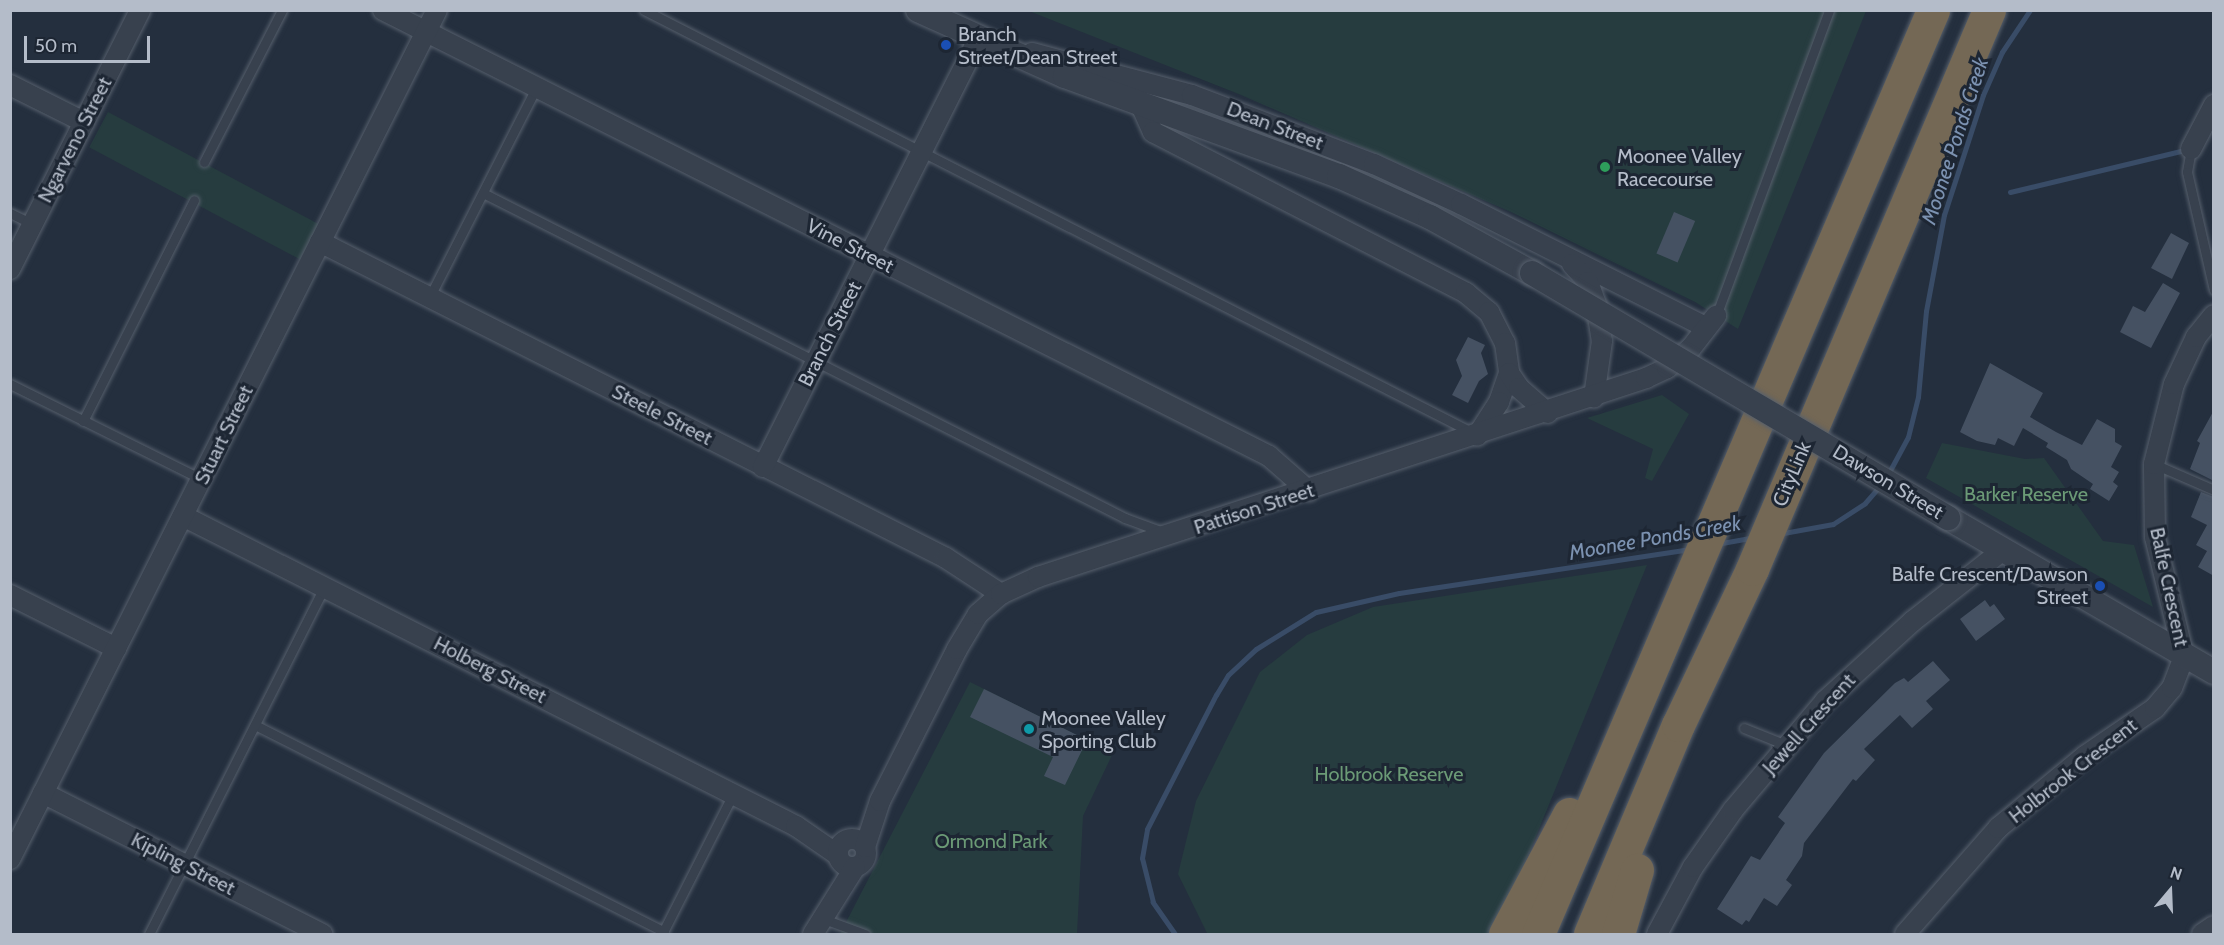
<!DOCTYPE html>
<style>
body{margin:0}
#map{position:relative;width:2224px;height:945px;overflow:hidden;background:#242f3e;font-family:Cabin,sans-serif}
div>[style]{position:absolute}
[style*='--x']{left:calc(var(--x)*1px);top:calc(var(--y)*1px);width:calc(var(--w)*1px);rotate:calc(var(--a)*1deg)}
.green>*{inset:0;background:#263c3f;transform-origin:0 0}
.stream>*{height:5px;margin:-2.5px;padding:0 2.5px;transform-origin:2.5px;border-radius:2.5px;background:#394c67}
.building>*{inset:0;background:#455162;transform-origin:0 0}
.roads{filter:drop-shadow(0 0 2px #565f6c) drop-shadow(0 0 2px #565f6c)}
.service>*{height:9px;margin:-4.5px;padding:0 4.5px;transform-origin:4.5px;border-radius:4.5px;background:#38414e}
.minor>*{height:20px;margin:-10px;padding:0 10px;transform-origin:10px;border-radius:10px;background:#38414e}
.minor>.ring{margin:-10px;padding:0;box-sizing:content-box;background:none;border:20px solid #38414e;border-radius:50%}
.tertiary>*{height:24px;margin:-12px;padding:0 12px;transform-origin:12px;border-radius:12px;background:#38414e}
.motorway>*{height:33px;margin:-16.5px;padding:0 16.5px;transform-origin:16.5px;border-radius:16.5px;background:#746855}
.bridges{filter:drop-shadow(0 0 2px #565f6c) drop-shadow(0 0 2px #565f6c)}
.tertiary-bridge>*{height:24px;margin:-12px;padding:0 12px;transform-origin:12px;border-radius:12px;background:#38414e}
.dots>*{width:16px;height:16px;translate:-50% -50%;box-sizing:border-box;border:3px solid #1d2633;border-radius:50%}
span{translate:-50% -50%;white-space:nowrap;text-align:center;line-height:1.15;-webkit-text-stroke:6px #1d2633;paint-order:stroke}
.poi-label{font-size:20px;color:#b4bcc9}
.left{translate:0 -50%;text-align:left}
.right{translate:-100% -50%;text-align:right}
.street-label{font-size:20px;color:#b4bcc9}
.park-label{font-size:20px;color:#6b9a76}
.water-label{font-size:21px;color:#7c92b1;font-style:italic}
.frame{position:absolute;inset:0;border:12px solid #b4bcc9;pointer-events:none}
.north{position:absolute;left:2140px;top:861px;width:60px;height:60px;-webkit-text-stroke:4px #1d2633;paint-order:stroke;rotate:19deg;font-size:16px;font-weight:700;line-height:24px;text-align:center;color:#b4bcc9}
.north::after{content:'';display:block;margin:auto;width:21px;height:27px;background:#b4bcc9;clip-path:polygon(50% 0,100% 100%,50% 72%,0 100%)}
.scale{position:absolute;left:24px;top:36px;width:126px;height:27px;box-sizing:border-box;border:3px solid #b4bcc9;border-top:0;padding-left:8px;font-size:18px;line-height:21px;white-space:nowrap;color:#b4bcc9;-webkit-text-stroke:4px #1d2633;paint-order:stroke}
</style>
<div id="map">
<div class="green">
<div style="clip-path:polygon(1029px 11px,1866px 11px,1738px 329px,1695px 302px,1511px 212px,1241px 95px)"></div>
<div style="left:108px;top:112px;width:239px;height:40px;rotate:28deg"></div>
<div style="clip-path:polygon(1662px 395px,1689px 414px,1652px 481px,1645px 478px,1653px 449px,1587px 418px)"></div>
<div style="clip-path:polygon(1942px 443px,2025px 459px,2044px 458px,2103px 541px,2134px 545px,2153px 607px,1926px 478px)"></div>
<div style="clip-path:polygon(1647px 565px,1496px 934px,1207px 933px,1178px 874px,1196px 801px,1260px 672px,1307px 635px,1373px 607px)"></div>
<div style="clip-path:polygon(970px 682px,1113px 753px,1083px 816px,1077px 934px,840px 934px)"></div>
</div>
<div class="stream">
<div style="--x:2010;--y:192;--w:184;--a:-13.5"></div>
<div style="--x:1887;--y:476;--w:44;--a:-61.7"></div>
<div style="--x:1908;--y:437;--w:41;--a:-76"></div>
<div style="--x:1918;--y:397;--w:86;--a:-84.7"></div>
<div style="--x:1926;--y:311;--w:98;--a:-79.4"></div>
<div style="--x:1944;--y:215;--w:126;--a:-72"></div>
<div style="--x:1983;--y:95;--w:47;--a:-66.2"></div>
<div style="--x:2002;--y:52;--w:50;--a:-56.3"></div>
<div style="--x:1778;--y:534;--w:56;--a:-10.3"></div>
<div style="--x:1833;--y:524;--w:38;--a:-33"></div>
<div style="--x:1865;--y:503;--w:23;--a:-49"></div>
<div style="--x:1716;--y:544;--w:36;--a:-10"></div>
<div style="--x:1175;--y:934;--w:39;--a:-125"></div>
<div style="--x:1153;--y:902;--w:45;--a:-104"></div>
<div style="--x:1142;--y:858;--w:29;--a:-80"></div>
<div style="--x:1147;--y:829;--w:151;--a:-62.8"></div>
<div style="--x:1216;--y:695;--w:23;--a:-59"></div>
<div style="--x:1228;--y:675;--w:38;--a:-43"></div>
<div style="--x:1256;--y:649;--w:70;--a:-31.7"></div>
<div style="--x:1316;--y:612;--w:85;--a:-12.9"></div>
<div style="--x:1399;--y:593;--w:293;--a:-8.6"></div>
</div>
<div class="building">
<div style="left:1674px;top:212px;width:23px;height:45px;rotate:23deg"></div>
<div style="clip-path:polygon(2171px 233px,2189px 243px,2172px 279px,2151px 268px)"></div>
<div style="clip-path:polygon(2163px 283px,2180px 293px,2151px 348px,2120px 332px,2133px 306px,2145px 312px)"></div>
<div style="clip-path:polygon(1468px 337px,1485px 345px,1481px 353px,1488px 374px,1479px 381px,1468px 403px,1452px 395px,1462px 376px,1456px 360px)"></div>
<div style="clip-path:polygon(1990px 363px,2043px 393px,2030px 417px,2056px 432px,2082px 445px,2097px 419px,2115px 429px,2115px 442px,2122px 446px,2111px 467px,2119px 472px,2113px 482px,2118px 486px,2109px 501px,2090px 489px,2093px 484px,2071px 469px,2067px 460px,2046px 447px,2048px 443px,2023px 428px,2014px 446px,1998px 438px,1995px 445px,1977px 441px,1960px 432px)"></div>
<div style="clip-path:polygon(2214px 410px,2214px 481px,2190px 469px,2200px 443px,2197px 441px)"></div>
<div style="clip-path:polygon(2201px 492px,2214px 497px,2214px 576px,2198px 567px,2207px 551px,2196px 545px,2207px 525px,2191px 517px)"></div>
<div style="clip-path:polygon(1985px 600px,1990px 607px,1994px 604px,2005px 619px,1976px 641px,1960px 619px)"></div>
<div style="clip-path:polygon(1933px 661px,1950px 680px,1926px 701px,1933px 709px,1912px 728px,1900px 715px,1864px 749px,1875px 760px,1856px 781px,1853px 779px,1804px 843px,1802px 856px,1786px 880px,1792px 885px,1777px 906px,1764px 898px,1749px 922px,1746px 920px,1742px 925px,1717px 909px,1751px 856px,1760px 860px,1785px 823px,1778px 817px,1824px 753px,1895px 683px,1904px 678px,1908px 682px)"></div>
<div style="clip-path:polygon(984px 689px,1087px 740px,1065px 785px,1044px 776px,1053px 757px,970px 717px)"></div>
</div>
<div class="roads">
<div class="service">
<div style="--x:644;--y:10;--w:931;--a:27.03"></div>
<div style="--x:2191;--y:149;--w:23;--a:100"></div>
<div style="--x:2187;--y:172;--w:121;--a:77.1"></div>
<div style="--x:204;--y:162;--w:171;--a:-62.8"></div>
<div style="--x:483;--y:193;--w:720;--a:26.85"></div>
<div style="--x:1125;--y:518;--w:44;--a:20.1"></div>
<div style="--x:10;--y:213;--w:25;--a:26"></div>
<div style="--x:429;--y:298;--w:236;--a:-63"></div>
<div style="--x:1716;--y:316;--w:326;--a:-69.7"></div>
<div style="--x:10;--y:384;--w:213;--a:26.4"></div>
<div style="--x:83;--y:421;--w:247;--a:-63.3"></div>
<div style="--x:2154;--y:464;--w:65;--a:23.4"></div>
<div style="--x:255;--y:725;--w:458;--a:26.8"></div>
<div style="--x:1744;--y:728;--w:45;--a:22"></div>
<div style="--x:821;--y:918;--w:47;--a:20"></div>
<div style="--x:149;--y:934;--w:390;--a:-63.2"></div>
<div style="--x:662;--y:934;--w:157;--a:-63.1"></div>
</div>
<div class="minor">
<div style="--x:383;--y:10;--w:992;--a:26.72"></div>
<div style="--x:1269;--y:456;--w:53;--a:41.2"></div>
<div style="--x:1032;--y:53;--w:165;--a:14.7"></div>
<div style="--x:1192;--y:95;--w:195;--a:20.8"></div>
<div style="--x:1374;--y:164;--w:96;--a:24.7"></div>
<div style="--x:1461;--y:204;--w:274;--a:26.7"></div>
<div style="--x:10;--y:85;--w:83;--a:26.6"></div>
<div style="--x:1140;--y:103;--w:32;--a:66"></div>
<div style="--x:1153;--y:132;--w:352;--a:27.2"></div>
<div style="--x:1466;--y:293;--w:30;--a:40"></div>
<div style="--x:1489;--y:312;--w:35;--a:63"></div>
<div style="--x:1505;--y:343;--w:30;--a:82"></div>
<div style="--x:1509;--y:373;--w:31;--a:109"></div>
<div style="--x:1499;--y:402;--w:40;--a:122.9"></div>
<div style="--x:2191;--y:149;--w:50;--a:-62.4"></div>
<div style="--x:320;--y:242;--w:701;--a:26.78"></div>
<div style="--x:946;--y:558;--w:66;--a:33.2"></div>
<div style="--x:1572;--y:264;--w:24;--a:48"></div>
<div style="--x:1588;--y:282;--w:23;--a:70"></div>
<div style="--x:1596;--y:304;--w:37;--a:81"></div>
<div style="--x:1602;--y:341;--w:57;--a:98.1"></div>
<div style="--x:10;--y:269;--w:290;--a:-63.3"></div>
<div style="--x:1509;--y:373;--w:18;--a:56"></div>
<div style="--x:1519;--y:388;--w:38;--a:41"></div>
<div style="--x:763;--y:467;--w:478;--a:-63.3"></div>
<div style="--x:978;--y:40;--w:17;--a:13"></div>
<div style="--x:183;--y:516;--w:687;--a:26.83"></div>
<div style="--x:796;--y:826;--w:51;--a:34.6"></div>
<div style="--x:10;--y:595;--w:119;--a:26.6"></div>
<div style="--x:43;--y:793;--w:313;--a:26.8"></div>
<div class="ring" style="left:838px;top:839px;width:8px;height:8px"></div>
<div style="--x:865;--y:847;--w:48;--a:-71.9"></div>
<div style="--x:880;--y:801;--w:170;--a:-63.1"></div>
<div style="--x:957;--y:649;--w:41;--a:-59"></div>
<div style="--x:978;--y:614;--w:30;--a:-41"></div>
<div style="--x:1001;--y:594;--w:41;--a:-24.7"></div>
<div style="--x:1038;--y:577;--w:640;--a:-18.12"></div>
<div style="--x:1646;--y:378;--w:23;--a:-25"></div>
<div style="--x:1667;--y:368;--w:31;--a:-40"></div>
<div style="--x:1691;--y:348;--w:41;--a:-52"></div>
<div style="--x:10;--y:859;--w:950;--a:-63.3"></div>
<div style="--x:813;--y:934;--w:79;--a:-57.9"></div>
<div style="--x:1657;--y:934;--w:76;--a:-61.8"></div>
<div style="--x:1693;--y:867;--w:70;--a:-54.9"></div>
<div style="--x:1733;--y:810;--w:143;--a:-49.8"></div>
<div style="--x:1825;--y:701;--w:119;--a:-42.3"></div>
<div style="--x:1913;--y:621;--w:115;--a:-38.3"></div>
<div style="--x:1905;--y:934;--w:141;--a:-48.7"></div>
<div style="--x:1998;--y:828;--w:113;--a:-39.6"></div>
<div style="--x:2085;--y:756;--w:85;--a:-34.4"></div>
<div style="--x:2155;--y:708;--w:26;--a:-50"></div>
<div style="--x:2172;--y:688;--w:33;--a:-69"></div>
<div style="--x:2184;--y:657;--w:123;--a:-103.6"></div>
<div style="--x:2155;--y:537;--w:73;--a:-90.8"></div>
<div style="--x:2154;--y:464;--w:82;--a:-76"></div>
<div style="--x:2174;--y:384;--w:52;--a:-64.9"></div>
<div style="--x:2196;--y:337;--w:28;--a:-51"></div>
<div style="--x:2202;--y:934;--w:14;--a:-34"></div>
</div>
<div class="tertiary">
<div style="--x:918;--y:10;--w:161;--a:24.2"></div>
<div style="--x:1065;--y:76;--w:292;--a:20.1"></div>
<div style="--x:1339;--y:176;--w:100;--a:24.3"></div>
<div style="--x:1430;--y:217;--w:116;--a:28.8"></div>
<div style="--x:1948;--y:518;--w:307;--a:30.1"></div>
</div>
<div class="motorway">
<div style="--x:1505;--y:934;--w:136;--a:-61.9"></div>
<div style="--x:1538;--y:934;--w:1005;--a:-66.85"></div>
<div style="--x:1590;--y:934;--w:227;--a:-67.2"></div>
<div style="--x:1678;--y:725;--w:173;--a:-64.6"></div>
<div style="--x:1752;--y:569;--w:607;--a:-67.02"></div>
<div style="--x:1618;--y:934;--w:67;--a:-73.5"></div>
</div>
</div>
<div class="bridges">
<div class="tertiary-bridge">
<div style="--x:1532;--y:273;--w:483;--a:30.5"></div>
</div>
</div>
<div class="dots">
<div style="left:946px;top:45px;background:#1a4fb4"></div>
<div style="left:1605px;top:167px;background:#2e9e5b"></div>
<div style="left:2100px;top:586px;background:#1a4fb4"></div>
<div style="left:1029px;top:729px;background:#0f9aa8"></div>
</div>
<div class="poi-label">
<span class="left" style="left:958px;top:46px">Branch<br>Street/Dean Street</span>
<span class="left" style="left:1617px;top:168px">Moonee Valley<br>Racecourse</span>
<span class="right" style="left:2088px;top:586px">Balfe Crescent/Dawson<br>Street</span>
<span class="left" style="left:1041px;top:730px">Moonee Valley<br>Sporting Club</span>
</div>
<div class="street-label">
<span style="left:1275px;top:126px;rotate:21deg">Dean Street</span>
<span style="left:75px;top:140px;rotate:-63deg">Ngarveno Street</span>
<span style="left:850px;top:246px;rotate:27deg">Vine Street</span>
<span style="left:830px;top:334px;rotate:-63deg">Branch Street</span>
<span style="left:662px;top:415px;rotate:27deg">Steele Street</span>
<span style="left:224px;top:435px;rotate:-64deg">Stuart Street</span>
<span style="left:1792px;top:474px;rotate:-67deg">CityLink</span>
<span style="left:1888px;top:482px;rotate:31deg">Dawson Street</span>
<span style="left:1254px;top:509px;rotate:-18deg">Pattison Street</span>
<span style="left:2169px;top:587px;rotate:78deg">Balfe Crescent</span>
<span style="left:490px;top:670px;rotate:27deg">Holberg Street</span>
<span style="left:1809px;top:724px;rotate:-48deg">Jewell Crescent</span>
<span style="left:2073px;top:771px;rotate:-38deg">Holbrook Crescent</span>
<span style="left:183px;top:864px;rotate:27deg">Kipling Street</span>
</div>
<div class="park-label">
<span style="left:2026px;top:494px">Barker Reserve</span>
<span style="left:1389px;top:774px">Holbrook Reserve</span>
<span style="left:991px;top:841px">Ormond Park</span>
</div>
<div class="water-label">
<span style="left:1955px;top:141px;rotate:-72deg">Moonee Ponds Creek</span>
<span style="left:1655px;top:538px;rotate:-10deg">Moonee Ponds Creek</span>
</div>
<div class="frame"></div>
<div class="north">N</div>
<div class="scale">50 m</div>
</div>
